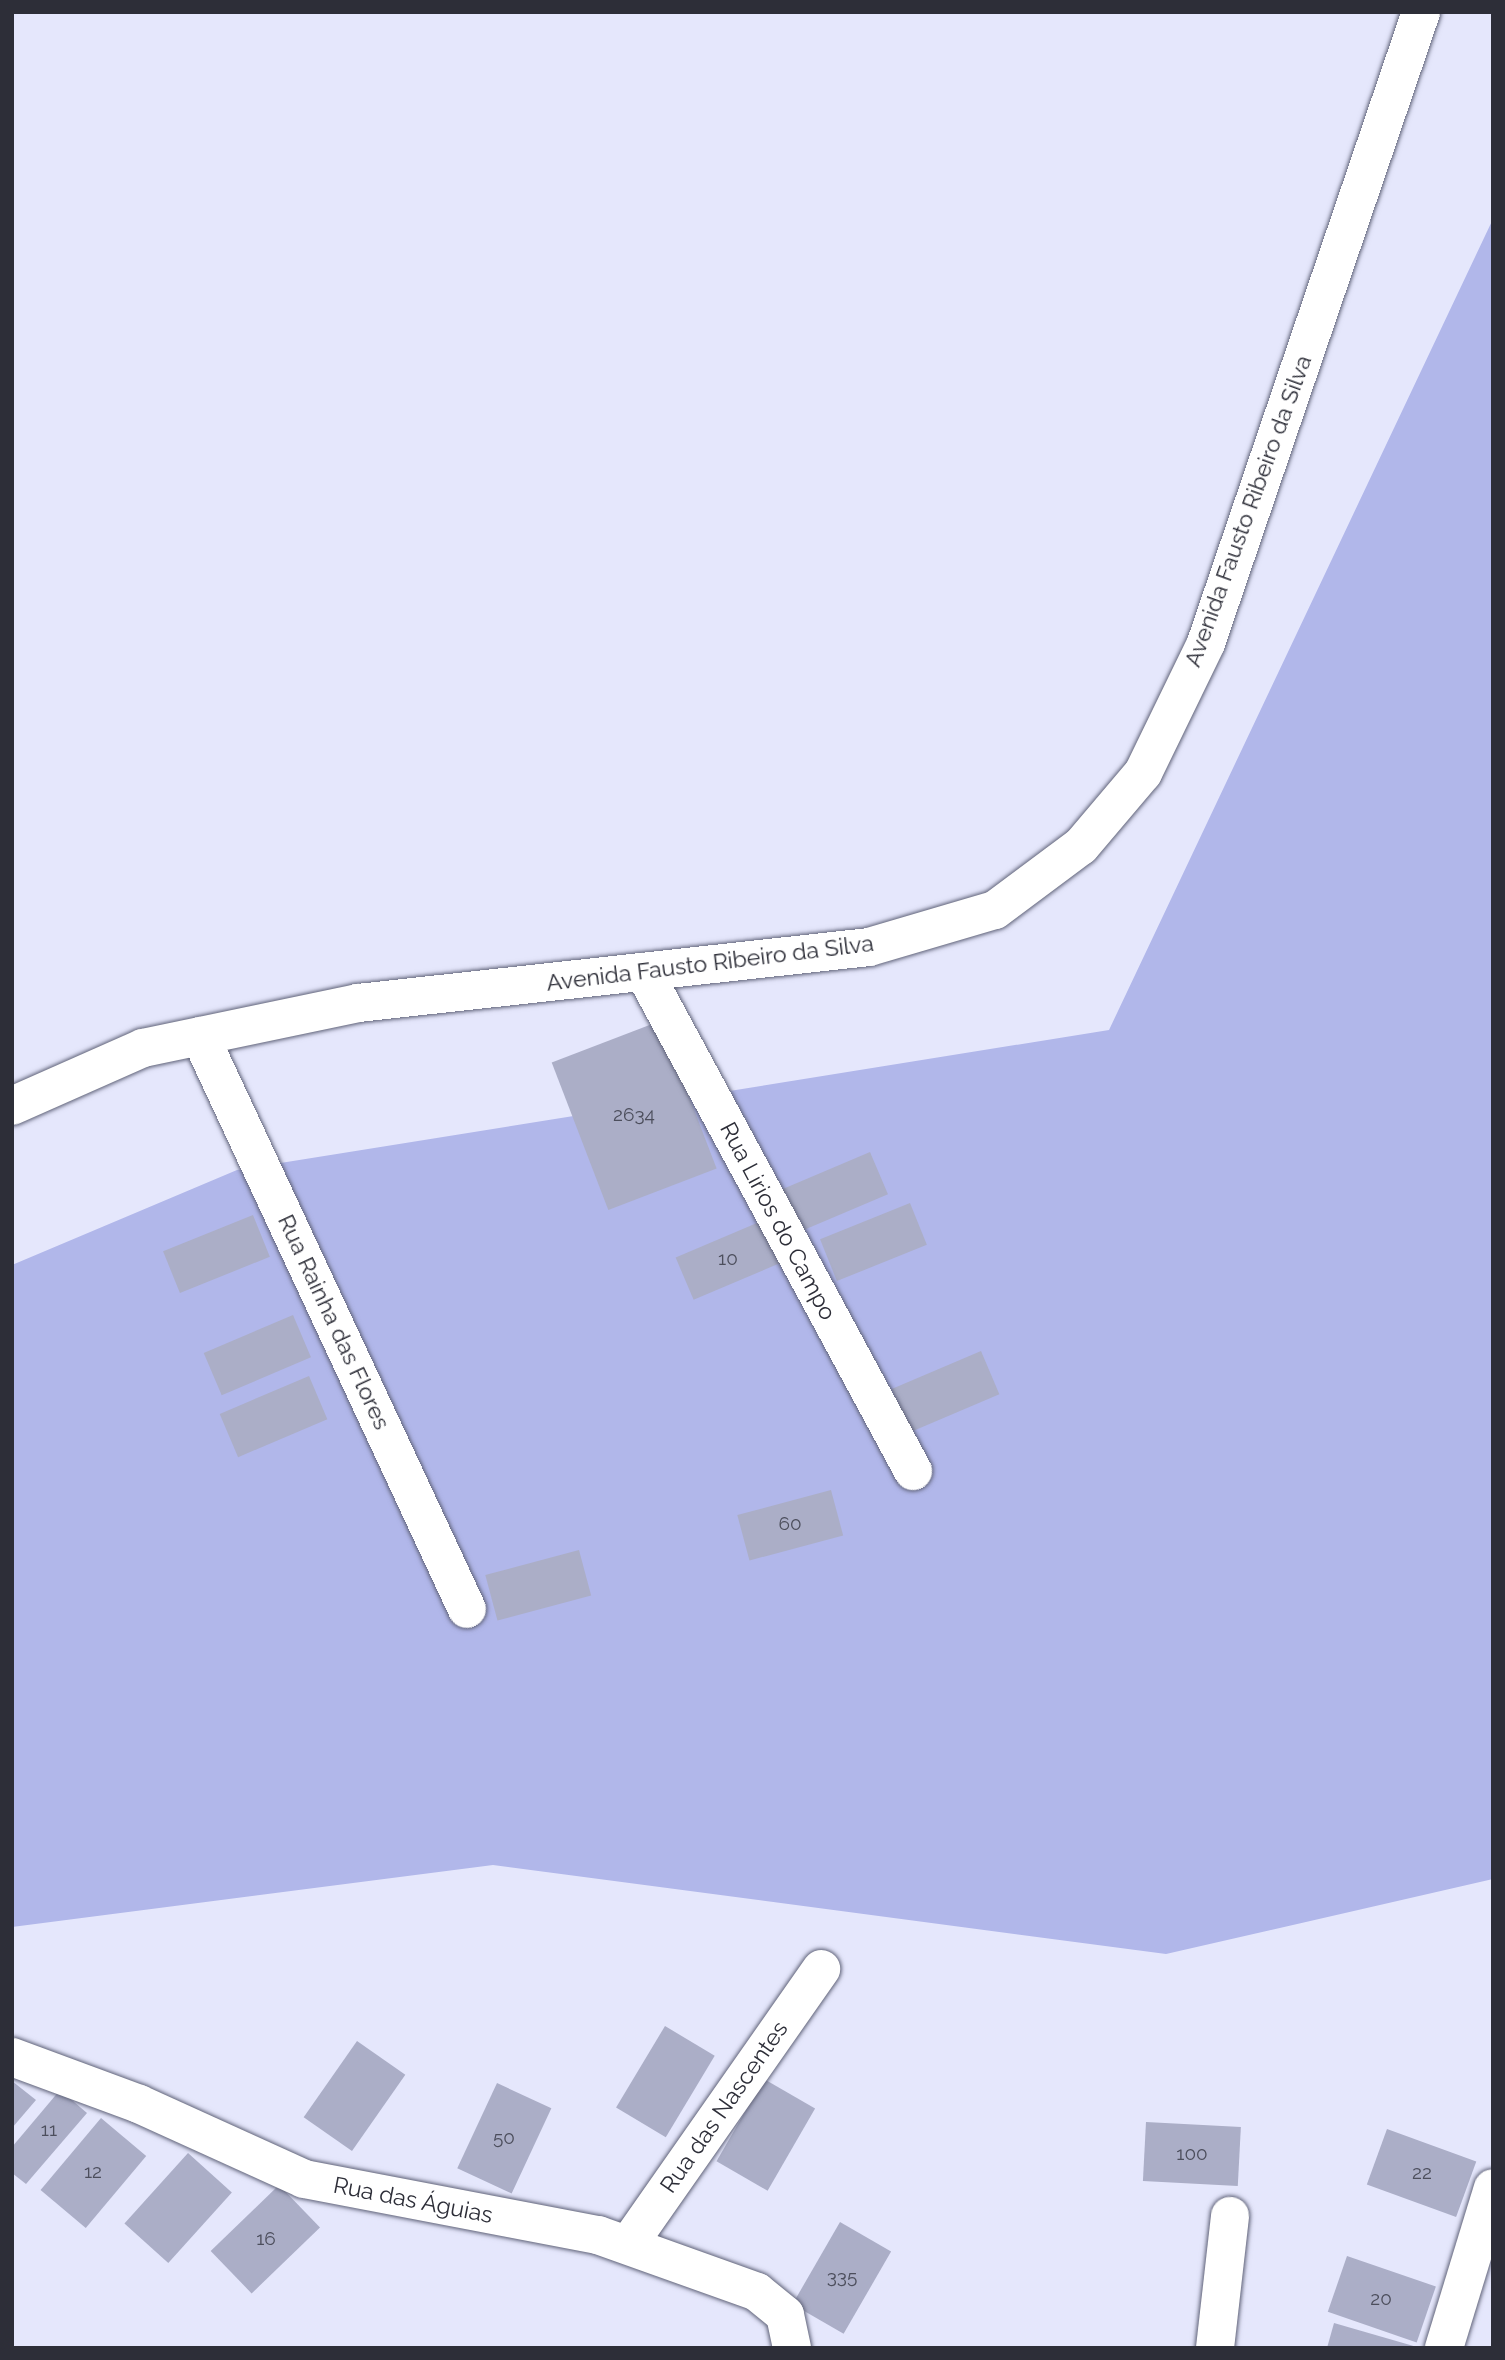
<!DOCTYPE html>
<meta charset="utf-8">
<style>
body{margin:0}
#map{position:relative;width:1505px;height:2360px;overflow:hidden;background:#e5e7fc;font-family:Raleway,sans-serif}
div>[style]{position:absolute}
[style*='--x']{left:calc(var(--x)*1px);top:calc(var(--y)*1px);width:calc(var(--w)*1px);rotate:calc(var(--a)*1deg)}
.forest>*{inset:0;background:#b1b7ea}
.building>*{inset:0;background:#abaec7;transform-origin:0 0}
.roads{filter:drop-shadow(0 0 2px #606379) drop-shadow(0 0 2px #606379)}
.minor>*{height:38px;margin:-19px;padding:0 19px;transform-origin:19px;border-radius:19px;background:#fff}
.major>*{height:38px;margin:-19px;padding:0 19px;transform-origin:19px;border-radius:19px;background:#fff}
span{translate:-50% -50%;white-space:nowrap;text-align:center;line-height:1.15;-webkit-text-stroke:7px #fff;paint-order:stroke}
.number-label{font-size:19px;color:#4c4e5c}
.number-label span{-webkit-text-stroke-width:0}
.street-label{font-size:23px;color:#2d2e38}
.frame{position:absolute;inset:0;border:14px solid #2d2e38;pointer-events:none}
</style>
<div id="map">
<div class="forest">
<div style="clip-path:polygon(1493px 219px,1493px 1879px,1166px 1954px,493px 1865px,12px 1927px,12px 1265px,237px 1170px,1109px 1030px)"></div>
</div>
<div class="building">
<div style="left:660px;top:1021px;width:158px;height:116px;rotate:69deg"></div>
<div style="left:870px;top:1152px;width:46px;height:96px;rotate:67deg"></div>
<div style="left:910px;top:1203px;width:45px;height:97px;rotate:68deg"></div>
<div style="left:253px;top:1215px;width:45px;height:97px;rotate:68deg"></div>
<div style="left:764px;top:1220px;width:46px;height:96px;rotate:67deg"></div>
<div style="left:293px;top:1315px;width:46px;height:97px;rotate:67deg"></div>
<div style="left:981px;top:1351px;width:47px;height:97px;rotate:67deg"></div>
<div style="left:309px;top:1376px;width:47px;height:97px;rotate:67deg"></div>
<div style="left:831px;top:1490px;width:47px;height:97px;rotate:75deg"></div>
<div style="left:579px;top:1550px;width:47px;height:97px;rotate:75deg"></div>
<div style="left:665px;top:2026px;width:58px;height:95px;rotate:31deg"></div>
<div style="left:357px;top:2041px;width:59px;height:93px;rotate:35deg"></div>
<div style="left:764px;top:2079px;width:59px;height:95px;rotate:30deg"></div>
<div style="clip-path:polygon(12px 2081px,36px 2100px,12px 2128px)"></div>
<div style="left:497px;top:2083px;width:60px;height:94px;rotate:25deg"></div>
<div style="clip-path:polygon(60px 2090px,87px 2113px,26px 2184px,12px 2173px,12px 2147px)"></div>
<div style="left:101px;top:2118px;width:59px;height:94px;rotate:40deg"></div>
<div style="left:1146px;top:2122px;width:95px;height:59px;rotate:3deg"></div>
<div style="left:1387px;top:2129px;width:95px;height:59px;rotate:20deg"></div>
<div style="left:188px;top:2153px;width:59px;height:95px;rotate:42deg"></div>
<div style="left:279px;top:2185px;width:59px;height:95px;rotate:46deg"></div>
<div style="left:840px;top:2222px;width:59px;height:95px;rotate:30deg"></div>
<div style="left:1347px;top:2256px;width:94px;height:59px;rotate:19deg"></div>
<div style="clip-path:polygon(1334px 2323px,1417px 2347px,1417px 2348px,1327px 2348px)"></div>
</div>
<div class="roads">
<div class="minor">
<div style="--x:644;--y:972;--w:567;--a:61.67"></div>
<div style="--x:200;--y:1036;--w:632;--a:65.02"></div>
<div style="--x:12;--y:2057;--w:135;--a:20.3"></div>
<div style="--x:139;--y:2104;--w:181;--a:24.4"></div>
<div style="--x:304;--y:2179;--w:299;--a:10.8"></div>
<div style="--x:598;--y:2235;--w:169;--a:19.7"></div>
<div style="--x:757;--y:2292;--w:36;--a:39"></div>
<div style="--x:785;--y:2315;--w:34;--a:78"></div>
<div style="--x:628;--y:2245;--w:337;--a:-55"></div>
<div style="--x:1215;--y:2348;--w:133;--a:-83.5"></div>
<div style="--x:1444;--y:2348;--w:167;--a:-73"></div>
</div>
<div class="major">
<div style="--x:12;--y:1106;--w:143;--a:-23.9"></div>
<div style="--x:143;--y:1048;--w:220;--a:-11.8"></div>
<div style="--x:358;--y:1003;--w:514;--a:-6.25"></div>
<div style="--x:869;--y:947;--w:131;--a:-16.4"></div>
<div style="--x:995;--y:910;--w:107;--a:-36.7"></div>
<div style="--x:1081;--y:846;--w:96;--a:-49.7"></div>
<div style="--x:1143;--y:773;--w:144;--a:-64.1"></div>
<div style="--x:1206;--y:643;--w:667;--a:-71.18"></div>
</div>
</div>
<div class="number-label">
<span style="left:634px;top:1115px">2634</span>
<span style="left:728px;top:1259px">10</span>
<span style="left:790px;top:1524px">60</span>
<span style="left:49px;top:2130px">11</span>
<span style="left:504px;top:2138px">50</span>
<span style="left:1192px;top:2154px">100</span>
<span style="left:93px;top:2172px">12</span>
<span style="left:1422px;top:2173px">22</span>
<span style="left:266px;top:2239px">16</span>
<span style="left:842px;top:2277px">335</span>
<span style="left:1381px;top:2299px">20</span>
</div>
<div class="street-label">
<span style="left:1248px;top:511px;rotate:-70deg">Avenida Fausto Ribeiro da Silva</span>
<span style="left:710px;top:963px;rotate:-7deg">Avenida Fausto Ribeiro da Silva</span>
<span style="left:778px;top:1221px;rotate:62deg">Rua Lirios do Campo</span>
<span style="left:334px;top:1322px;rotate:65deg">Rua Rainha das Flores</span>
<span style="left:724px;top:2107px;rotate:-55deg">Rua das Nascentes</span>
<span style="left:413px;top:2200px;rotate:11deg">Rua das Águias</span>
</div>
<div class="frame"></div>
</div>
